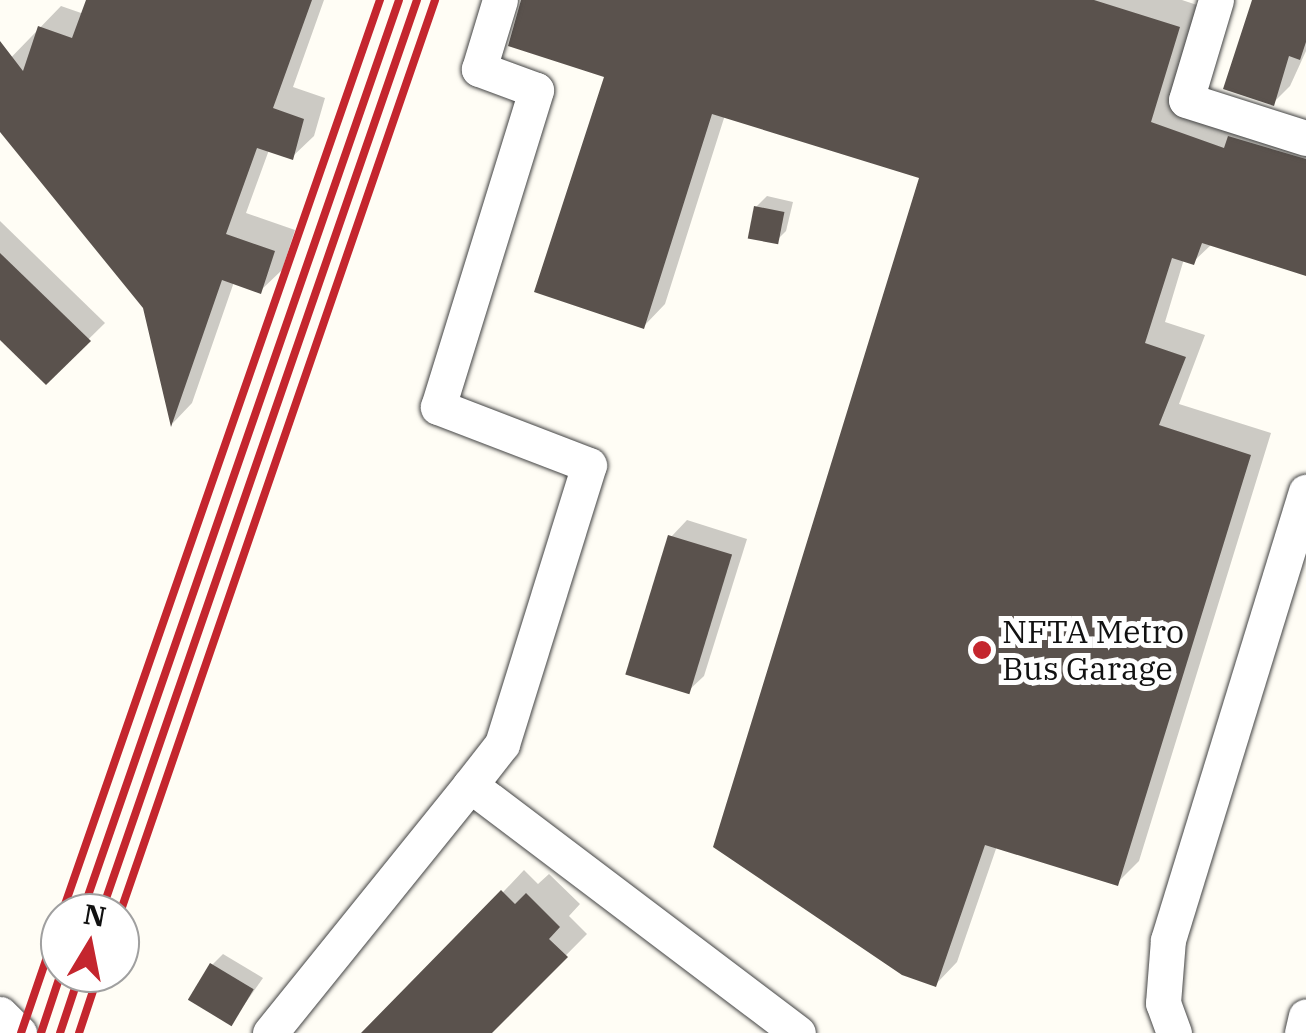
<!DOCTYPE html>
<style>
body{margin:0}
#map{position:relative;width:1306px;height:1033px;overflow:hidden;background:#fffdf5;font-family:"IBM Plex Serif",serif}
div>[style]{position:absolute}
[style*='--x']{left:calc(var(--x)*1px);top:calc(var(--y)*1px);width:calc(var(--w)*1px);rotate:calc(var(--a)*1deg)}
.shadow>*{inset:0;background:#0003}
.building>*{inset:0;background:#5a524d;transform-origin:0 0}
.roads{filter:drop-shadow(0 0 2px #444) drop-shadow(0 0 2px #444)}
.minor>*{height:35px;margin:-17.5px;padding:0 17.5px;transform-origin:17.5px;border-radius:17.5px;background:#fff}
.rail>*{height:8px;margin:-4px;padding:0 4px;transform-origin:4px;border-radius:4px;background:#c4262e}
.dots>*{width:28px;height:28px;translate:-50% -50%;box-sizing:border-box;border:5px solid #fff;border-radius:50%}
span{translate:-50% -50%;white-space:nowrap;text-align:center;line-height:1.15;-webkit-text-stroke:10px #fff;paint-order:stroke}
.poi-label{font-size:32px;color:#111}
.left{translate:0 -50%;text-align:left}
.north{position:absolute;left:40px;top:893px;width:100px;height:100px;box-sizing:border-box;background:#fff;border:2px solid #a0a0a0;border-radius:50%;rotate:10deg;font-size:28px;font-weight:700;line-height:40px;text-align:center;color:#111}
.north::after{content:'';display:block;margin:auto;width:35px;height:45px;background:#c4262e;clip-path:polygon(50% 0,100% 100%,50% 72%,0 100%)}
</style>
<div id="map">
<div class="shadow">
<div style="clip-path:polygon(89px 0,324px 0,293px 87px,325px 98px,314px 136px,292px 157px,269px 150px,246px 213px,295px 230px,282px 270px,260px 291px,234px 282px,192px 403px,173px 423px,145px 307px,0 128px,0 69px,61px 6px,84px 14px)"></div>
<div style="clip-path:polygon(525px 0,1182px 0,1200px 6px,1171px 101px,1306px 132px,1306px 274px,1212px 244px,1193px 262px,1184px 259px,1165px 322px,1205px 335px,1179px 404px,1271px 433px,1139px 861px,1117px 883px,997px 846px,957px 962px,936px 984px,922px 177px,725px 115px,665px 304px,644px 326px,607px 76px)"></div>
<div style="clip-path:polygon(1254px 0,1306px 0,1306px 51px,1290px 86px,1273px 103px)"></div>
<div style="clip-path:polygon(767px 196px,793px 202px,786px 231px,775px 242px,756px 207px)"></div>
<div style="clip-path:polygon(0 221px,105px 323px,46px 381px,0 336px)"></div>
<div style="clip-path:polygon(687px 520px,747px 539px,704px 676px,687px 692px,671px 537px)"></div>
<div style="clip-path:polygon(524px 870px,538px 884px,549px 874px,580px 904px,569px 916px,587px 934px,489px 1033px,370px 1033px)"></div>
<div style="clip-path:polygon(223px 954px,263px 978px,232px 1022px,212px 965px)"></div>
</div>
<div class="building">
<div style="clip-path:polygon(86px 0,312px 0,273px 108px,304px 119px,293px 160px,257px 148px,226px 234px,275px 251px,261px 294px,222px 280px,171px 427px,143px 308px,0 132px,0 41px,23px 71px,38px 26px,72px 38px)"></div>
<div style="clip-path:polygon(521px 0,1094px 0,1180px 27px,1151px 122px,1224px 148px,1228px 136px,1306px 159px,1306px 276px,1202px 243px,1194px 265px,1172px 258px,1145px 343px,1186px 357px,1159px 425px,1251px 455px,1118px 886px,985px 845px,936px 987px,902px 975px,713px 847px,919px 178px,712px 114px,644px 329px,534px 292px,604px 77px,508px 46px)"></div>
<div style="clip-path:polygon(1252px 0,1306px 0,1306px 42px,1300px 60px,1289px 56px,1274px 106px,1223px 89px)"></div>
<div style="left:754px;top:206px;width:31px;height:33px;rotate:11deg"></div>
<div style="clip-path:polygon(0 253px,91px 341px,46px 385px,0 340px)"></div>
<div style="left:668px;top:535px;width:67px;height:146px;rotate:17deg"></div>
<div style="clip-path:polygon(501px 890px,515px 904px,526px 893px,560px 927px,549px 939px,568px 957px,492px 1033px,361px 1033px)"></div>
<div style="left:210px;top:963px;width:51px;height:43px;rotate:31deg"></div>
</div>
<div class="roads">
<div class="minor">
<div style="--x:1216;--y:0;--w:104;--a:106.7"></div>
<div style="--x:1186;--y:100;--w:126;--a:17.6"></div>
<div style="--x:470;--y:785;--w:52;--a:-52"></div>
<div style="--x:502;--y:744;--w:292;--a:-72.7"></div>
<div style="--x:589;--y:465;--w:162;--a:-159"></div>
<div style="--x:438;--y:407;--w:332;--a:-72.8"></div>
<div style="--x:536;--y:90;--w:61;--a:-159.8"></div>
<div style="--x:479;--y:69;--w:72;--a:-73.1"></div>
<div style="--x:0;--y:1014;--w:27;--a:45"></div>
<div style="--x:270;--y:1033;--w:319;--a:-51.1"></div>
<div style="--x:470;--y:785;--w:411;--a:37.1"></div>
<div style="--x:1174;--y:1033;--w:32;--a:-110"></div>
<div style="--x:1163;--y:1003;--w:63;--a:-85.5"></div>
<div style="--x:1168;--y:940;--w:469;--a:-72.9"></div>
<div style="--x:1302;--y:1033;--w:17;--a:-77"></div>
</div>
</div>
<div class="rail">
<div style="--x:62;--y:913;--w:967;--a:-70.8"></div>
<div style="--x:82;--y:913;--w:966;--a:-70.85"></div>
<div style="--x:101;--y:913;--w:966;--a:-70.91"></div>
<div style="--x:120;--y:913;--w:966;--a:-70.96"></div>
<div style="--x:21;--y:1033;--w:120;--a:-71.1"></div>
<div style="--x:41;--y:1033;--w:63;--a:-71.6"></div>
<div style="--x:60;--y:1033;--w:63;--a:-71.6"></div>
<div style="--x:79;--y:1033;--w:63;--a:-71.6"></div>
</div>
<div class="dots">
<div style="left:982px;top:650px;background:#c4262e"></div>
</div>
<div class="poi-label">
<span class="left" style="left:1002px;top:650px">NFTA Metro<br>Bus Garage</span>
</div>
<div class="north">N</div>
</div>
